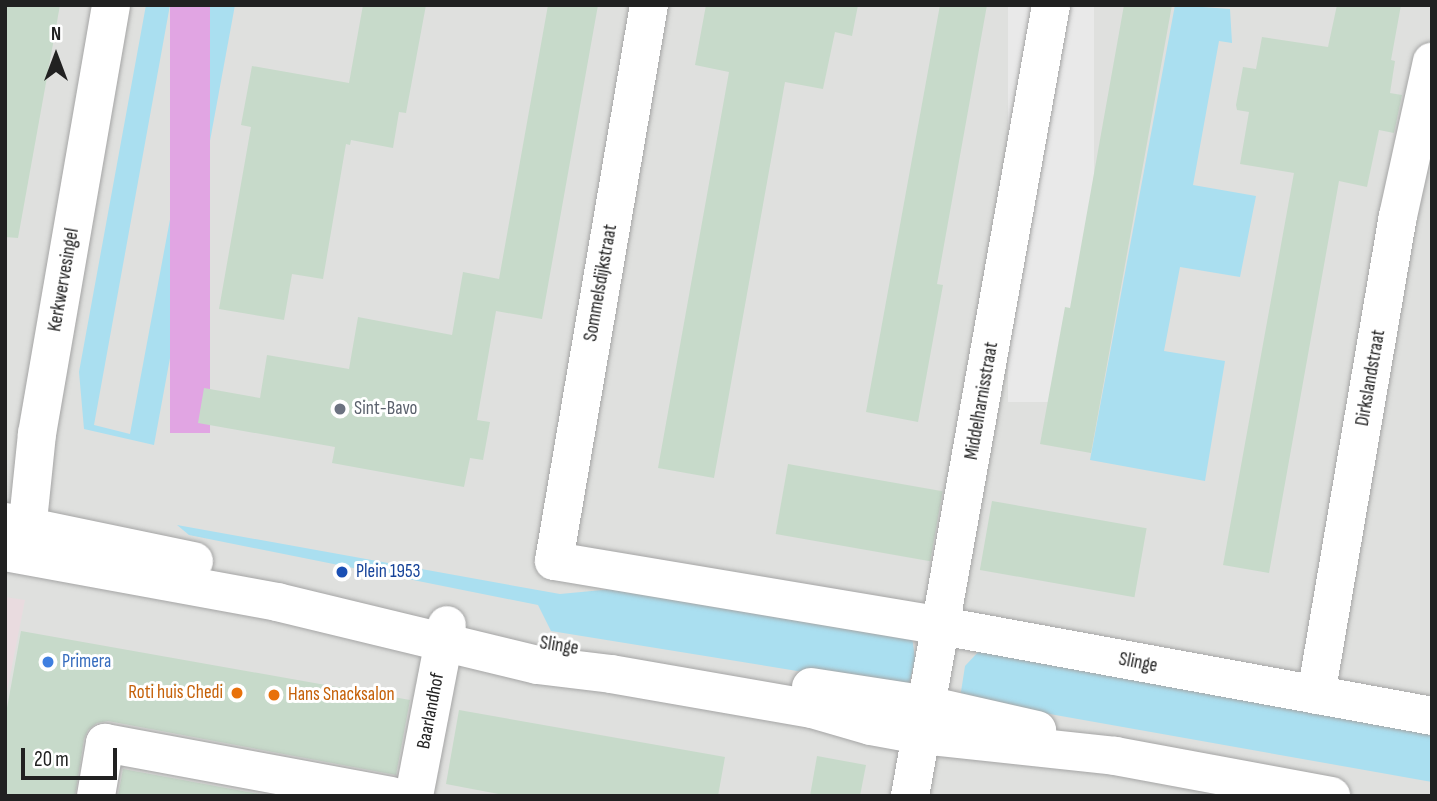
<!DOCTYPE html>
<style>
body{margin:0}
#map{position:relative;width:1437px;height:801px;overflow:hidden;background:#e8f2ec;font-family:"Sofia Sans Condensed",sans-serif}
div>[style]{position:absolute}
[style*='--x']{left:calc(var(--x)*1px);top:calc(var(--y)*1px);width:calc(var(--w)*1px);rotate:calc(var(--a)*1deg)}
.residential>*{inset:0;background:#dfe0de;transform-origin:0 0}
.grass>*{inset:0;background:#aadff0}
.parking>*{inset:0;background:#e9e9e9;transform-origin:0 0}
.plaza>*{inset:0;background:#e9dbdf}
.water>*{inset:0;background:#e1a5e3;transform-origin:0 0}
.building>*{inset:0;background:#c7daca;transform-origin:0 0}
.roads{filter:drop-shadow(0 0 2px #a5a5a5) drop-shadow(0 0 2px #a5a5a5)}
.minor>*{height:38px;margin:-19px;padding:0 19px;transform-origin:19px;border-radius:19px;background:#fff}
.dots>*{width:19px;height:19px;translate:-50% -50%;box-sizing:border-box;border:4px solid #fff;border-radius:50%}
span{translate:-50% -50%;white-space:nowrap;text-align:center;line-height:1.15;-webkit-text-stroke:6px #fff;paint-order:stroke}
.street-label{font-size:19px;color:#212121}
.worship-label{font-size:19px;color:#5b616d}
.left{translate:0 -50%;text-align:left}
.transit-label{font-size:19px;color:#164399}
.shop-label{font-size:19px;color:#366cbe}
.food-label{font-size:19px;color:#c56008}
.right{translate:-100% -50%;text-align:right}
.frame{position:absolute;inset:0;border:7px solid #212121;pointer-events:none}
.north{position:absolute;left:21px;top:21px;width:70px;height:70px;-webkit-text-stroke:5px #fff;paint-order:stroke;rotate:0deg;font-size:19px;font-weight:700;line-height:28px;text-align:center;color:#212121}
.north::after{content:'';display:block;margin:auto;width:24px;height:32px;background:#212121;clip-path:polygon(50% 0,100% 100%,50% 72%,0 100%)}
.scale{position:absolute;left:21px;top:748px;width:96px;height:32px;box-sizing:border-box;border:4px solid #212121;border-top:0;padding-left:9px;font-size:21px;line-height:24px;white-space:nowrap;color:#212121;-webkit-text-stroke:5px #fff;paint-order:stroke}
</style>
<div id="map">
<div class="residential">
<div style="left:5px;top:5px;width:1427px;height:791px"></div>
</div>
<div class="grass">
<div style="clip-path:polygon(146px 5px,170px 5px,94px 425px,130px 434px,210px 5px,235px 5px,154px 445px,84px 429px,79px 372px)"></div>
<div style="clip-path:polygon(1175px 5px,1230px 9px,1232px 43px,1219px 41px,1193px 185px,1256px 196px,1240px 277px,1180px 267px,1164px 351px,1225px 361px,1205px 481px,1090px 460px)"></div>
<div style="clip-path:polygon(177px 525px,560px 594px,634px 587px,912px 636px,915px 659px,908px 689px,551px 631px,538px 605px,189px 535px)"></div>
<div style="clip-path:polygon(980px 650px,1432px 733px,1432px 782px,960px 698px,965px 666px)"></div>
</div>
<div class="parking">
<div style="left:1008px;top:5px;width:86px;height:397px"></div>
</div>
<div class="plaza">
<div style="clip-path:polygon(5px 597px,25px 600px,5px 702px)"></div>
</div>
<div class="water">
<div style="left:170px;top:5px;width:40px;height:428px"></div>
</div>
<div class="building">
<div style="clip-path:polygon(5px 5px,60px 5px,18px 238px,5px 237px)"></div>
<div style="clip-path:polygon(363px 5px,426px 5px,406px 113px,399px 112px,393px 148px,351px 140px,350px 145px,346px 144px,323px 279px,292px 274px,284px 320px,219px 309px,251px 127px,241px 125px,252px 66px,349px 83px)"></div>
<div style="clip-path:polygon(548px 5px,598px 5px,542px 319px,496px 311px,477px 420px,490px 422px,483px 460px,470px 458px,464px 487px,332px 463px,335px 447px,198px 423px,204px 388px,260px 398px,267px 355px,349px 369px,358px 317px,452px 335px,463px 272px,499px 279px)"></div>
<div style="clip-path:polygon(706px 5px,858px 5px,852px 36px,835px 32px,823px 89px,785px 82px,714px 478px,658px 468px,729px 72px,695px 65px)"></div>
<div style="clip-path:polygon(940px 5px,987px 5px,937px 284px,943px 285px,918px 422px,866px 412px)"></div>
<div style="clip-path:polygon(1124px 5px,1172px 5px,1091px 453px,1040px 444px,1065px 307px,1070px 308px)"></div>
<div style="clip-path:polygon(1337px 5px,1401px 5px,1391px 60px,1395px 61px,1390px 93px,1402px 95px,1394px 133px,1379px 130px,1367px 187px,1339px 181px,1269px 573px,1223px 565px,1294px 173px,1240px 164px,1249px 112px,1237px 110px,1236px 105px,1243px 67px,1256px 69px,1262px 37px,1328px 47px)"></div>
<div style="left:788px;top:464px;width:157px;height:71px;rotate:10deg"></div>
<div style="left:992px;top:501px;width:157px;height:70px;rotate:10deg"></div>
<div style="clip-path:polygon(21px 631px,410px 700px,396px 775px,108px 721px,97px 723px,88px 730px,84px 739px,75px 796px,5px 796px,5px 719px)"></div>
<div style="clip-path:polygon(459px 710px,725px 757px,718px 796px,509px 796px,446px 784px)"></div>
<div style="clip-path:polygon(817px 756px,866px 765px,860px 796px,810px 796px)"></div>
<div style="clip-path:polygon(123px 769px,270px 796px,118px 796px)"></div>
</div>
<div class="roads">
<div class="minor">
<div style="--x:649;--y:5;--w:564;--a:99.7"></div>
<div style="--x:554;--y:561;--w:393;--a:9.5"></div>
<div style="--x:942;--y:626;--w:498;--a:10.4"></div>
<div style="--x:5;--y:522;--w:193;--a:11.7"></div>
<div style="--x:25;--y:550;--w:117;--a:-84.1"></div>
<div style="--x:37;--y:434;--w:435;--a:-80.2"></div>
<div style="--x:5;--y:552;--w:277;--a:10.4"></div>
<div style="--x:277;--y:602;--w:268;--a:13.6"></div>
<div style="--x:537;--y:665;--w:75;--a:6.9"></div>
<div style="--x:611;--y:674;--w:204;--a:9.9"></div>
<div style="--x:812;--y:709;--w:61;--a:16.1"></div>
<div style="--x:871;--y:726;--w:50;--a:10.4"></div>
<div style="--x:920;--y:735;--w:196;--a:6.1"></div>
<div style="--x:1115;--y:756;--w:220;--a:10.5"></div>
<div style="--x:811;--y:687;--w:117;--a:8.8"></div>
<div style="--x:927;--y:705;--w:113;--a:12.8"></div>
<div style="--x:1316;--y:695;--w:486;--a:-80.3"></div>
<div style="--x:1398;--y:216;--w:158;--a:-77.6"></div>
<div style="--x:96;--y:796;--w:54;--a:-80.4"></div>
<div style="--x:105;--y:743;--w:291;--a:10.5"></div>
<div style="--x:414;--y:796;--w:174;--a:-79.1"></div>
<div style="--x:910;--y:796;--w:803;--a:-79.89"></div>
</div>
</div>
<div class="dots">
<div style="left:340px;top:409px;background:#6b7280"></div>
<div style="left:342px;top:572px;background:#1a4fb4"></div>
<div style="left:48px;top:662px;background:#3f7fe0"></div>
<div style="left:237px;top:693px;background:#e8710a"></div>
<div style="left:274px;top:695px;background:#e8710a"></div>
</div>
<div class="street-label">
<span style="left:64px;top:280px;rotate:-80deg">Kerkwervesingel</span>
<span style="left:601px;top:283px;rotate:-80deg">Sommelsdijkstraat</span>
<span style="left:1371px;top:378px;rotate:-80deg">Dirkslandstraat</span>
<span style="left:982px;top:401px;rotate:-80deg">Middelharnisstraat</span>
<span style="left:559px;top:646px;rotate:9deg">Slinge</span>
<span style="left:1138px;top:663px;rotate:11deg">Slinge</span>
<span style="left:431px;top:711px;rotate:-79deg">Baarlandhof</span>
</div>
<div class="worship-label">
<span class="left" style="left:354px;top:409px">Sint-Bavo</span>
</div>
<div class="transit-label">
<span class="left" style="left:356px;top:572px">Plein 1953</span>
</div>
<div class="shop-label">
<span class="left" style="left:62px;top:662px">Primera</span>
</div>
<div class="food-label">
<span class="right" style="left:223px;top:693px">Roti huis Chedi</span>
<span class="left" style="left:288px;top:695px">Hans Snacksalon</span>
</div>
<div class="frame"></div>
<div class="north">N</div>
<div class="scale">20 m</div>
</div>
